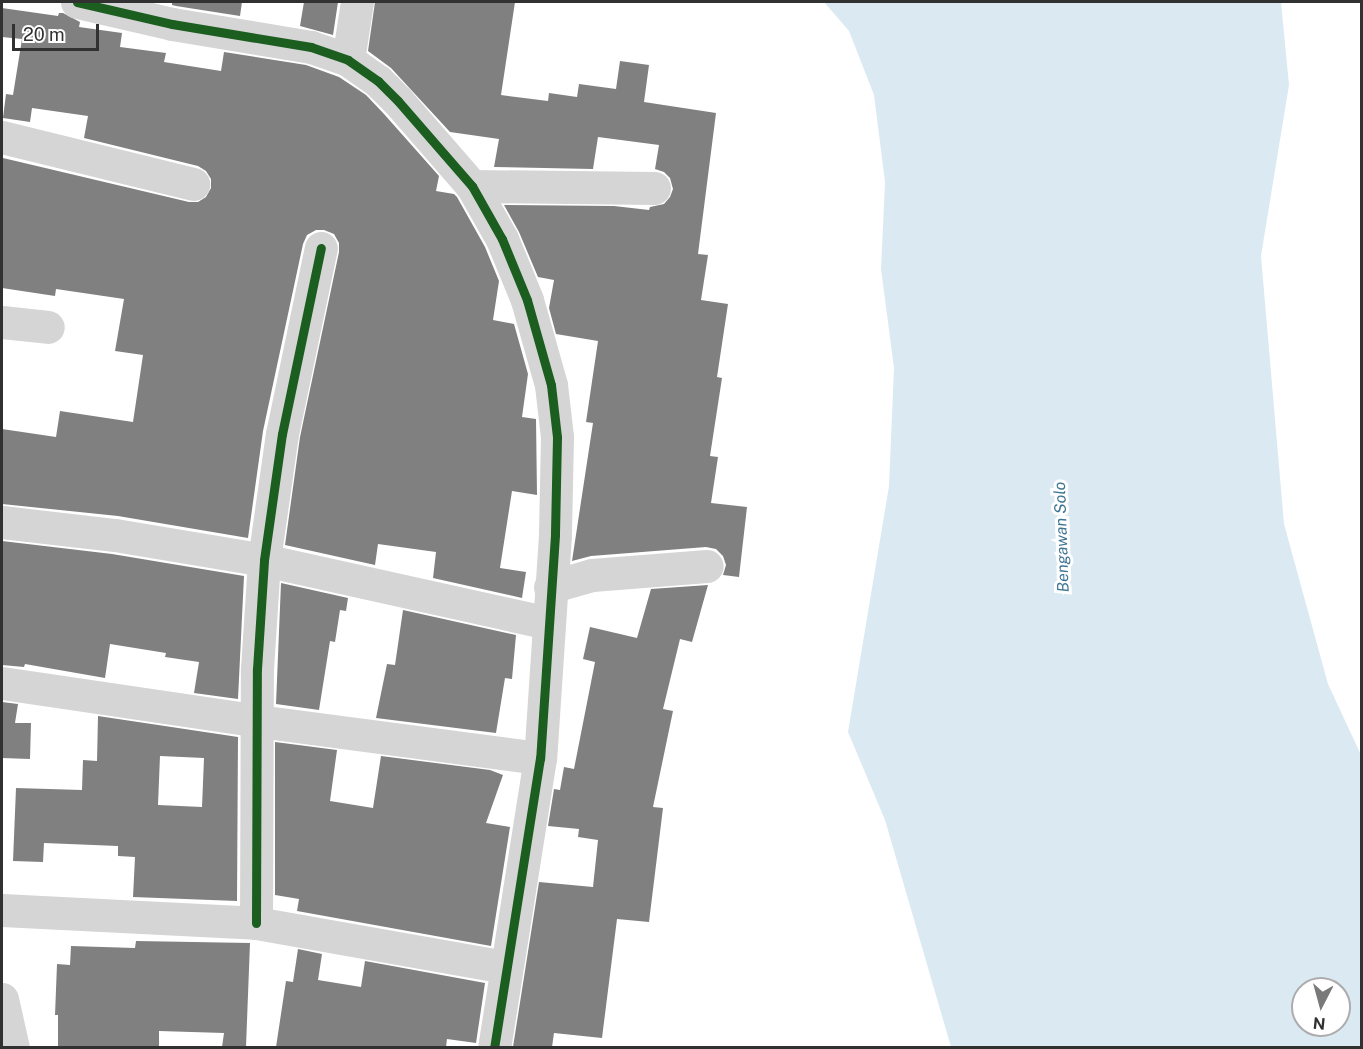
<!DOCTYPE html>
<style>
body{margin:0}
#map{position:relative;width:1363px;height:1049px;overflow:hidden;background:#fff;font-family:"Public Sans",sans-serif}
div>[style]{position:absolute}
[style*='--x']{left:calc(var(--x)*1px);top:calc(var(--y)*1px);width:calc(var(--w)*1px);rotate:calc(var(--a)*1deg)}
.water>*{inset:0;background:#dbeaf2}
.building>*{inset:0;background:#808080}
.minor>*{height:33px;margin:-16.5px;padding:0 16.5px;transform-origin:16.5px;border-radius:16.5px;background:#d5d5d5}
.cycleway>*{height:9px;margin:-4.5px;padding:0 4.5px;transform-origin:4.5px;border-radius:4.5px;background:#1b5e20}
span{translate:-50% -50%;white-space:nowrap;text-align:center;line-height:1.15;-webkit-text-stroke:6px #fff;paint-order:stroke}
.water-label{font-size:16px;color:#3e7594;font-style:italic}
.frame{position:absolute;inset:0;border:3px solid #313131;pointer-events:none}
.north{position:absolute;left:1291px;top:977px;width:60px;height:60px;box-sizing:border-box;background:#fff;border:2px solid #adadad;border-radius:50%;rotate:186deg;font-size:16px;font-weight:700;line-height:24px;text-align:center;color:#313131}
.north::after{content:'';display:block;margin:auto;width:21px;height:27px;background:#797979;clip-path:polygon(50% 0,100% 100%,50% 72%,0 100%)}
.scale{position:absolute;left:12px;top:24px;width:87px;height:27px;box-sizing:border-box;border:3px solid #313131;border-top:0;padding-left:8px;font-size:18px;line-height:21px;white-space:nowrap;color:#313131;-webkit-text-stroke:4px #fff;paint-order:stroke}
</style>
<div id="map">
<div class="water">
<div style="clip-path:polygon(evenodd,824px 2px,1281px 2px,1289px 85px,1261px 256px,1284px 524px,1328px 684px,1361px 755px,1361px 1047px,951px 1047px,885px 820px,848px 732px,889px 486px,894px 368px,881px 269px,885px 182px,874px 95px,849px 31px,824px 2px,1303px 989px,1339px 989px,1339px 1025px,1303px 1025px,1303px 989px)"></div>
</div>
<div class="building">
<div style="clip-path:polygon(172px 2px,242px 2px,240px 16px,176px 6px,172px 5px)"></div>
<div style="clip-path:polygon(304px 2px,338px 2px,333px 35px,300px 26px)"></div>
<div style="clip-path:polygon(375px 2px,515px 2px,501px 95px,548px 101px,549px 93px,577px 97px,579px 84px,616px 89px,620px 61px,649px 65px,644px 102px,716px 113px,698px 254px,708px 255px,701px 300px,728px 304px,717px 377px,722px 378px,710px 456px,718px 457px,711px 503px,747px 507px,739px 577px,723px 575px,726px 565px,723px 556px,716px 549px,706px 547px,591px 556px,572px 561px,593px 423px,586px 422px,598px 341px,556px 334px,549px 308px,554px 280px,538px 277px,519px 232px,504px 205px,614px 206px,649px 210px,650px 207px,664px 204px,670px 197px,673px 189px,670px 178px,664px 172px,655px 169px,659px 145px,598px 137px,593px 169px,494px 167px,499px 139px,450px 132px,391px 68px,368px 51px)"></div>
<div style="clip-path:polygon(2px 8px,58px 16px,59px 13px,63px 13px,80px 22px,79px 27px,122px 33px,120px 47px,166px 53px,164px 62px,221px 71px,224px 52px,306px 65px,339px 77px,366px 95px,384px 114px,439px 176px,436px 191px,454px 194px,457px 197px,485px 247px,499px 281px,493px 320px,514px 324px,528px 374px,522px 417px,536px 419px,537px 495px,512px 491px,500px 568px,526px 572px,522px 598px,433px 578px,436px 552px,378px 544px,375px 565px,285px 545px,300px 437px,339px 252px,339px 243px,334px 234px,324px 230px,316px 230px,307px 235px,303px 244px,263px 431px,248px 538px,118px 516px,2px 504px,2px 429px,56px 437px,60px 411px,133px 422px,143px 355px,115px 351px,124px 299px,56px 289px,55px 296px,2px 288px,3px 158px,189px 202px,198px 202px,206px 197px,211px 188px,211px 179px,206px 171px,198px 166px,84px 138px,88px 116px,32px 108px,30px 122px,3px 118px,6px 94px,13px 95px,22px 39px,2px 37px)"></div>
<div style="clip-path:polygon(2px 541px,112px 554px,244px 576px,238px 699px,194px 693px,199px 662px,165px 657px,166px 653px,110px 644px,105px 678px,25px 664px,24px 667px,2px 665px)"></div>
<div style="clip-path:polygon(281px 583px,348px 598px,346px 611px,340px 610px,335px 642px,330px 641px,319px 710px,276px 704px)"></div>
<div style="clip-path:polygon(708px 585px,692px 642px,680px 639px,663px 709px,673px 711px,653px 807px,663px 808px,649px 922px,617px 919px,602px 1038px,554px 1033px,552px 1047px,513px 1047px,539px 882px,593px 887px,598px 840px,578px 837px,579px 829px,548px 826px,554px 789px,560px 790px,564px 767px,574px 769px,595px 662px,583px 659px,590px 627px,637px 638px,651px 589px)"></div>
<div style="clip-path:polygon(403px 610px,516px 635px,512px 679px,505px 678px,496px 733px,376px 718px,387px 664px,395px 665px)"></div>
<div style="clip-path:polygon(2px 702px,18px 704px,15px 723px,31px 723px,30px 759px,2px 758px)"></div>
<div style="clip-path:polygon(evenodd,98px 716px,238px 737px,237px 901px,133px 897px,135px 857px,118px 856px,118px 846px,44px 843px,43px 862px,13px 861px,16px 788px,82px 790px,83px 760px,97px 761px,98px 716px,160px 756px,204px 758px,202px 807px,158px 805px,160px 756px)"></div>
<div style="clip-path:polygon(275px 742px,337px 750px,330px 801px,373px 808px,381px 756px,490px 770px,503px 775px,486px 823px,510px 827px,491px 946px,297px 911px,299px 899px,275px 895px)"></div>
<div style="clip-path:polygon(136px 941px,250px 943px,246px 1047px,222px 1047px,224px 1033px,159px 1031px,159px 1047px,58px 1047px,58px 1015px,55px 1015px,57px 964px,70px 965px,71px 946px,135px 948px)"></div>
<div style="clip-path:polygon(298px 949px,322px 954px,318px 980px,361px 987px,365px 961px,485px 983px,476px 1043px,447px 1039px,446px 1047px,276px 1047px,286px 981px,293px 982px)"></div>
</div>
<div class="minor">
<div style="--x:77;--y:2;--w:98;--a:13"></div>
<div style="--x:172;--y:24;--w:141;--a:9.4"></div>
<div style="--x:311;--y:47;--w:39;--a:19"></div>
<div style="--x:348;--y:60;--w:37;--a:35"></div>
<div style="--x:378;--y:81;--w:28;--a:45"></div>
<div style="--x:398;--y:101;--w:113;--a:49"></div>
<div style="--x:472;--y:186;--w:61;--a:60.5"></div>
<div style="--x:502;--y:239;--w:66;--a:67.7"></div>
<div style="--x:527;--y:300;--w:88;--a:74.2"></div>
<div style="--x:551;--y:385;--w:52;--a:83.4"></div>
<div style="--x:557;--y:437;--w:98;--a:91.2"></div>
<div style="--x:555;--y:535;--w:224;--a:93.8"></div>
<div style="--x:540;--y:758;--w:294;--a:99"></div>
<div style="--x:348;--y:60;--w:59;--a:-81.2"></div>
<div style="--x:2;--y:137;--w:197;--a:13.8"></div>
<div style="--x:472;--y:186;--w:182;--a:0.6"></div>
<div style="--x:2;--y:322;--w:46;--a:6.2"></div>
<div style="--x:2;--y:522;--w:114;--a:6.6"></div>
<div style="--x:115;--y:535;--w:151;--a:9.5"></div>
<div style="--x:264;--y:560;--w:292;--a:12.5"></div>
<div style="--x:550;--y:587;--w:44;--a:-15.9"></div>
<div style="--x:592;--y:575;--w:115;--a:-4.5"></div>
<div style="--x:2;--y:683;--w:259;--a:8.4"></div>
<div style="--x:258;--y:721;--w:284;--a:7.5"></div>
<div style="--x:2;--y:910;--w:254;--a:2.9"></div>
<div style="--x:256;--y:923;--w:253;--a:10"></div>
<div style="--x:256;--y:923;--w:254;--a:-89.8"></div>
<div style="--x:257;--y:669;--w:109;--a:-86.3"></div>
<div style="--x:264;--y:560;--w:127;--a:-81.9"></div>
<div style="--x:282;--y:434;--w:190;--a:-78.2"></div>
<div style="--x:2;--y:999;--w:50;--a:77.3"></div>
</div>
<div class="cycleway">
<div style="--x:77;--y:2;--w:98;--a:13"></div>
<div style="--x:172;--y:24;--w:141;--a:9.4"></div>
<div style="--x:311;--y:47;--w:39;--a:19"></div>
<div style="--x:348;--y:60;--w:37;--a:35"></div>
<div style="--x:378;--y:81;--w:28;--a:45"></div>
<div style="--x:398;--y:101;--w:113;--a:49"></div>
<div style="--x:472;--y:186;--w:61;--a:60.5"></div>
<div style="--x:502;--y:239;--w:66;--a:67.7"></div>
<div style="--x:527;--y:300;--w:88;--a:74.2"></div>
<div style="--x:551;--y:385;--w:52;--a:83.4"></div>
<div style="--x:557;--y:437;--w:98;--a:91.2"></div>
<div style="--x:555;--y:535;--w:224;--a:93.8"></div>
<div style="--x:540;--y:758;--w:294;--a:99"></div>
<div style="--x:256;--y:923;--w:254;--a:-89.8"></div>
<div style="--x:257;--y:669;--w:109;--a:-86.3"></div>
<div style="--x:264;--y:560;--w:127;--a:-81.9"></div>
<div style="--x:282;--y:434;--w:190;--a:-78.2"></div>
</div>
<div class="water-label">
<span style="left:1062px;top:537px;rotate:-92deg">Bengawan Solo</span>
</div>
<div class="frame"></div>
<div class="north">N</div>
<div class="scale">20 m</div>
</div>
